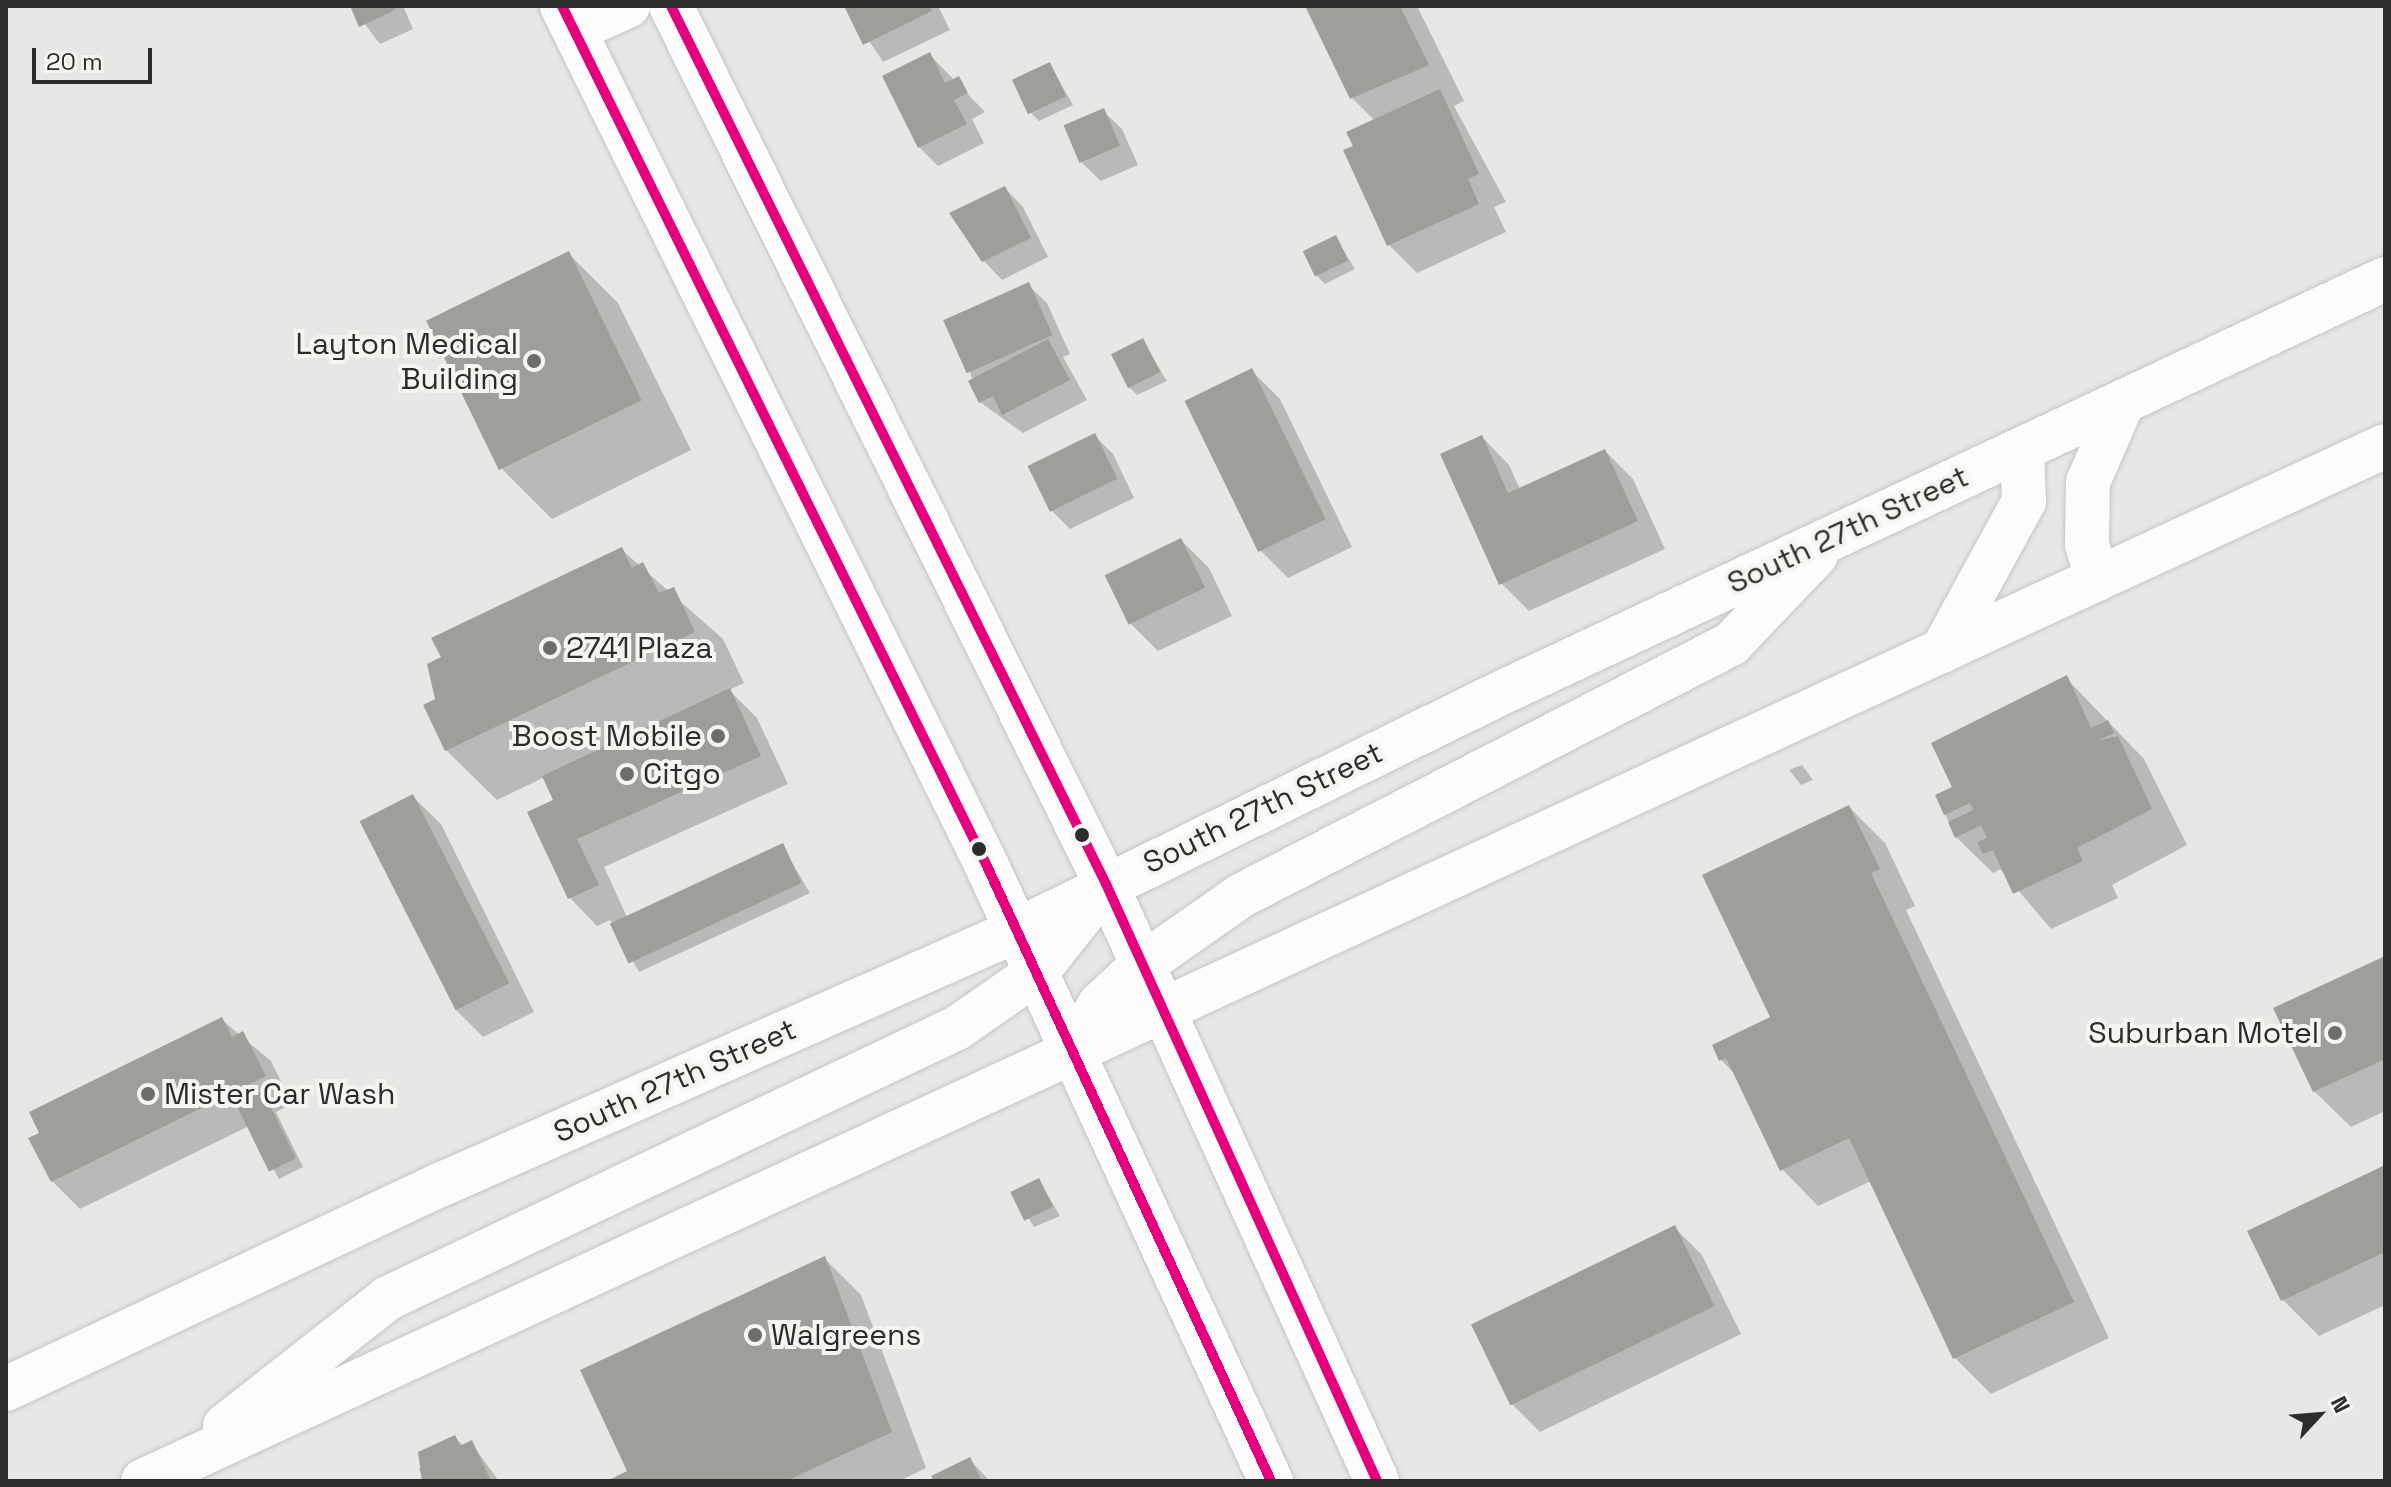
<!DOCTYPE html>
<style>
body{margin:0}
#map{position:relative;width:2391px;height:1487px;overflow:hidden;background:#e7e8e6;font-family:"Space Grotesk",sans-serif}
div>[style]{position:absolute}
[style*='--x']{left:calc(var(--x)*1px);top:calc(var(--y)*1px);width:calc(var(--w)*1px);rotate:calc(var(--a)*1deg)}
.shadow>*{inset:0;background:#0003}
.building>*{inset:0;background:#9da099;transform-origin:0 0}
.roads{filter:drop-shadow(0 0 2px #c4c5c3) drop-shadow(0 0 2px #c4c5c3)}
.minor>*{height:44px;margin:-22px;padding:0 22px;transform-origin:22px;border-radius:22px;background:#fbfcfb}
.secondary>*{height:44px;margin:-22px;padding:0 22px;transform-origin:22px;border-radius:22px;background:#fbfcfb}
.primary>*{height:44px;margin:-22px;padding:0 22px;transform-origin:22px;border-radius:22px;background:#fbfcfb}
.bus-1>*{height:10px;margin:-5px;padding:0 5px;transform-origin:5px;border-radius:5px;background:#e5007d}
.dots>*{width:22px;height:22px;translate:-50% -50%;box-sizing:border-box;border:4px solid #f4f6f2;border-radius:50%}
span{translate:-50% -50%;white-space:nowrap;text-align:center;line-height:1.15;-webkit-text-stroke:8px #f4f6f2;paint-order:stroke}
.poi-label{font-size:30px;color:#2b2c2b}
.right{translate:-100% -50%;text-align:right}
.left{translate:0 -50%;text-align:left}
.street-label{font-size:30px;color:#2b2c2b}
.frame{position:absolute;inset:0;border:8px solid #2b2c2b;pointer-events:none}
.north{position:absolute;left:2279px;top:1375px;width:80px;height:80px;-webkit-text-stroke:6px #f4f6f2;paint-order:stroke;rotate:64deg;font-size:22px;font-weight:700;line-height:32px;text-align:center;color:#2b2c2b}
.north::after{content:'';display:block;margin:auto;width:28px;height:36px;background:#2b2c2b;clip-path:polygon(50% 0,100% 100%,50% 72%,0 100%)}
.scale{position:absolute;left:32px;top:48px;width:120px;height:36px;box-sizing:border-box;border:4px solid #2b2c2b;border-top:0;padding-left:10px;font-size:24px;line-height:28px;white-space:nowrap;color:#2b2c2b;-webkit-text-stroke:6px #f4f6f2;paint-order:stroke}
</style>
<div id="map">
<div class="shadow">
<div style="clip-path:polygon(351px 6px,403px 6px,413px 29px,380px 44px)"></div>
<div style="clip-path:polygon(846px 6px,938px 6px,950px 30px,883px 62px)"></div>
<div style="clip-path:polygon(1307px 6px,1417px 6px,1464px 101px,1454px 106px,1506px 202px,1494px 207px,1506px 232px,1417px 273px,1389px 245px,1356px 147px,1375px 121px,1351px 97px)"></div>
<div style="clip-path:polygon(929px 54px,985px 112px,972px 119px,984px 143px,938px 166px,919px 147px)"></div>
<div style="clip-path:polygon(1050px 64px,1073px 105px,1039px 121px,1030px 112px)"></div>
<div style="clip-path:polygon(1103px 111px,1122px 129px,1138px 165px,1101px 181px,1082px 163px)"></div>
<div style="clip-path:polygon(1005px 188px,1023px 207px,1048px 257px,1002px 280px,984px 261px)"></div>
<div style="clip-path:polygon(1336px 238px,1355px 269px,1325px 284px,1316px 275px)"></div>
<div style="clip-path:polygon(568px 253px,618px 303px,691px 450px,552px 519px,502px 469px)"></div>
<div style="clip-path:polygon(1028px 285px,1047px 303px,1070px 354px,1063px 357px,1087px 400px,1023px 433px,980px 402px,970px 372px)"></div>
<div style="clip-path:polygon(1142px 340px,1167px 381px,1137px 395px,1128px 386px)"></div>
<div style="clip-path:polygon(1252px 371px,1280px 399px,1352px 547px,1288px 578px,1260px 550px)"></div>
<div style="clip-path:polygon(1094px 435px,1113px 454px,1134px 498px,1070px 529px,1051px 510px)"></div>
<div style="clip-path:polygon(1482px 437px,1509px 465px,1520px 489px,1605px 451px,1633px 479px,1665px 549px,1529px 611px,1501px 583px)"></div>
<div style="clip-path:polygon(1181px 540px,1209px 568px,1232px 616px,1158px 651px,1130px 623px)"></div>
<div style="clip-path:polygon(622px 550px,723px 639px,744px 683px,729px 690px,757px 718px,788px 784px,604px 867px,627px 917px,782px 846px,810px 893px,639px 972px,610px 920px,597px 926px,570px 898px,556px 801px,545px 777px,497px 800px,446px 750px,437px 700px)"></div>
<div style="clip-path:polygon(2066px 678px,2144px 759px,2187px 845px,2112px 885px,2118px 898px,2051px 929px,2000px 869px,1993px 873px,1956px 837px,1945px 814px,1955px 788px)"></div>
<div style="clip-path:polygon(1802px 765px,1813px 780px,1801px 785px,1789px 770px)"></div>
<div style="clip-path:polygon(413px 797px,441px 824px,534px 1012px,483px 1037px,455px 1009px,362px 822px)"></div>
<div style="clip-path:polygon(1849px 807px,1885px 843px,1915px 906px,1906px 910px,2109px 1338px,1991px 1394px,1955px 1358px,1871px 1181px,1818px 1206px,1782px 1169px,1738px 1077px,1721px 1060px,1772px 1018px)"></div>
<div style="clip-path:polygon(2385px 958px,2385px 1111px,2351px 1127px,2314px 1091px)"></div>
<div style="clip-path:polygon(221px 1019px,271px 1061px,292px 1104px,276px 1112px,303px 1167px,279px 1179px,249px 1126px,80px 1209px,52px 1181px)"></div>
<div style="clip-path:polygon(2385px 1167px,2385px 1305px,2319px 1336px,2283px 1300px)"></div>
<div style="clip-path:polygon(1039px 1180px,1060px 1216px,1034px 1227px,1013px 1192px)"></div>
<div style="clip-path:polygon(1674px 1227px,1702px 1255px,1741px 1334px,1540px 1432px,1512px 1404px)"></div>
<div style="clip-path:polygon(825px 1259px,861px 1295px,926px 1468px,899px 1481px,611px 1481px,629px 1472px)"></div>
<div style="clip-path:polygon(455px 1437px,464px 1446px,471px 1443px,499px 1481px,424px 1481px,419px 1469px)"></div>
<div style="clip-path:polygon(970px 1460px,990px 1481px,936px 1481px)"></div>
</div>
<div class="building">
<div style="clip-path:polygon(350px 6px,393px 6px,395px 10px,359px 27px)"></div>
<div style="clip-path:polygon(844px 6px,930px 6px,932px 11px,863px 45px)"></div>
<div style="clip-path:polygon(1305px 6px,1400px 6px,1429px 65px,1350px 99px)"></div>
<div style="clip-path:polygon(930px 52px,945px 83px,959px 76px,968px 93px,954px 100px,967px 124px,918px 148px,882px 76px)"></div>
<div style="left:1050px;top:62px;width:38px;height:42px;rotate:65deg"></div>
<div style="clip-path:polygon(1440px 89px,1479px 174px,1468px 179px,1479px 204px,1387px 246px,1343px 150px,1353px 146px,1346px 132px)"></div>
<div style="left:1104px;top:108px;width:41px;height:44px;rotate:67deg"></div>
<div style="clip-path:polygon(1005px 186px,1031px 238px,982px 262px,949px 213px)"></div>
<div style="left:1336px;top:235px;width:28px;height:37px;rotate:64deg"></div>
<div style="left:569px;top:251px;width:166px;height:159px;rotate:64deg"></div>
<div style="left:1029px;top:282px;width:58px;height:94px;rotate:66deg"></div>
<div style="left:1143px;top:338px;width:38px;height:36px;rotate:63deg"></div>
<div style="clip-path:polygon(1048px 339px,1070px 380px,1002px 415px,993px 396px,979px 403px,968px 381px)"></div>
<div style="left:1252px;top:368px;width:168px;height:75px;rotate:64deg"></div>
<div style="left:1095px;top:433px;width:51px;height:75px;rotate:64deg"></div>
<div style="clip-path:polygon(1482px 435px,1508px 493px,1605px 449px,1638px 521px,1499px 585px,1440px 454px)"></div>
<div style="left:1181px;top:538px;width:55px;height:85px;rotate:64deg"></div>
<div style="clip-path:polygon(622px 547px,632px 568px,643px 562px,659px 593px,674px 587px,695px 632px,445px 751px,423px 705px,435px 699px,427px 664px,441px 657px,431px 638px)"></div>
<div style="clip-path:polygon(2067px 675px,2091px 728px,2108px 720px,2114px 733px,2097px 741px,2118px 736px,2152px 809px,2077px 848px,2083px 861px,2013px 894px,1993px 850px,1983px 854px,1977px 842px,1987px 838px,1981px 825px,1955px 838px,1948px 822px,1973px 810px,1970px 803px,1944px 815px,1935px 795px,1952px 787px,1931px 743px)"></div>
<div style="clip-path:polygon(730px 688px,761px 756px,577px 839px,599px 885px,568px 899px,527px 812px,553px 800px,542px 776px)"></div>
<div style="left:413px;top:794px;width:212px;height:60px;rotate:63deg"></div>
<div style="clip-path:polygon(1849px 805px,1880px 869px,1871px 873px,2074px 1302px,1953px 1359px,1849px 1138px,1780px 1171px,1726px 1058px,1719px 1061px,1712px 1045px,1770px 1017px,1702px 875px)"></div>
<div style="left:783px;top:843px;width:44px;height:191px;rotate:65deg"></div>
<div style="clip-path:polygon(2385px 956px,2385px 1059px,2313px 1092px,2273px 1008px)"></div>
<div style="clip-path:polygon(222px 1017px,232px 1037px,243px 1031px,266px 1076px,51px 1182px,28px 1138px,39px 1133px,29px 1112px)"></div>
<div style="left:263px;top:1091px;width:75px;height:30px;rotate:64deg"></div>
<div style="clip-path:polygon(2385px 1165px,2385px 1252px,2281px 1301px,2247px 1231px)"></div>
<div style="left:1039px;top:1178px;width:32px;height:32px;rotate:64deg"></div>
<div style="left:1675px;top:1225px;width:90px;height:227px;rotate:64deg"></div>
<div style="clip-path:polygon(825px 1256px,892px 1432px,786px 1481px,607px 1481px,627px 1471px,580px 1370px)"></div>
<div style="clip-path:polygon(455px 1435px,460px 1446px,472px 1440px,491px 1481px,422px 1481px,418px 1452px)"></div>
<div style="clip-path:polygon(970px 1457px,982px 1481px,934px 1481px,931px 1476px)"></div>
</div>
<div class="roads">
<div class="minor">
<div style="--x:574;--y:30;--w:59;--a:-24"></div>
</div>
<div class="secondary">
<div style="--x:562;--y:6;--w:957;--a:63.7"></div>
<div style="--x:986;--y:864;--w:680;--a:65.21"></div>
<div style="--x:671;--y:6;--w:980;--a:63.64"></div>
<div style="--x:1106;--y:884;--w:656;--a:65.58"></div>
</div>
<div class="primary">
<div style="--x:2097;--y:579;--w:37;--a:-106"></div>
<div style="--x:2087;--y:543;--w:61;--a:-89.1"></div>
<div style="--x:2088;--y:482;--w:87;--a:-66.4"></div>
<div style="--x:1942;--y:651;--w:171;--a:-61.3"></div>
<div style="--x:2024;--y:501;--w:52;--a:-92.2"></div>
<div style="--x:1070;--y:1053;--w:57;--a:-58.5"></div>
<div style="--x:1100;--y:1004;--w:57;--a:-42.9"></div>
<div style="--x:1142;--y:965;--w:122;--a:-35"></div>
<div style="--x:1242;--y:895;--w:550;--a:-27.17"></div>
<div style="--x:1731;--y:644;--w:123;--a:-46.3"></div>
<div style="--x:6;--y:1389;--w:480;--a:-25.2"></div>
<div style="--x:440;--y:1185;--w:632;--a:-23.81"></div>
<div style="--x:1018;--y:930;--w:540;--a:-26.14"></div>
<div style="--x:1503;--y:692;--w:974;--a:-25.09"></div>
<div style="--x:225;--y:1426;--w:207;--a:-38.1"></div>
<div style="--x:388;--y:1298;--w:630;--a:-25.39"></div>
<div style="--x:957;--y:1028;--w:96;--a:-34.8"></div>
<div style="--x:1036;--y:973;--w:106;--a:-51.5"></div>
<div style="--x:143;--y:1481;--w:2469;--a:-24.78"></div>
</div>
</div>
<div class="bus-1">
<div style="--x:562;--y:6;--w:957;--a:63.7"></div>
<div style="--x:986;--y:864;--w:680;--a:65.21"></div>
<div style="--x:671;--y:6;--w:980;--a:63.64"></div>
<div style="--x:1106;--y:884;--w:656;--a:65.58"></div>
</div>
<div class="dots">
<div style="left:534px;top:361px;background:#6d6e6c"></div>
<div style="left:550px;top:648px;background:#6d6e6c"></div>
<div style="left:718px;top:736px;background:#6d6e6c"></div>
<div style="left:627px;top:774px;background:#6d6e6c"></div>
<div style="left:1082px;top:835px;background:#2b2c2b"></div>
<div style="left:979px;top:849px;background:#2b2c2b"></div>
<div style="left:2335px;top:1033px;background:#6d6e6c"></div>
<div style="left:148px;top:1094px;background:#6d6e6c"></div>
<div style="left:755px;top:1335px;background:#6d6e6c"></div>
</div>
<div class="poi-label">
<span class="right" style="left:518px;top:361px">Layton Medical<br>Building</span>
<span class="left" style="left:566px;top:648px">2741 Plaza</span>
<span class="right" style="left:702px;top:736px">Boost Mobile</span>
<span class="left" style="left:643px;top:774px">Citgo</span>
<span class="right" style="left:2319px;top:1033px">Suburban Motel</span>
<span class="left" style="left:164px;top:1094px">Mister Car Wash</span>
<span class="left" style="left:771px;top:1335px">Walgreens</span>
</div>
<div class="street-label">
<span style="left:1848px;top:530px;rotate:-25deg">South 27th Street</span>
<span style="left:1263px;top:808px;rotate:-26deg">South 27th Street</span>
<span style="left:675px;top:1081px;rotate:-24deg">South 27th Street</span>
</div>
<div class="frame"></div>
<div class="north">N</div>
<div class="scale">20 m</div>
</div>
